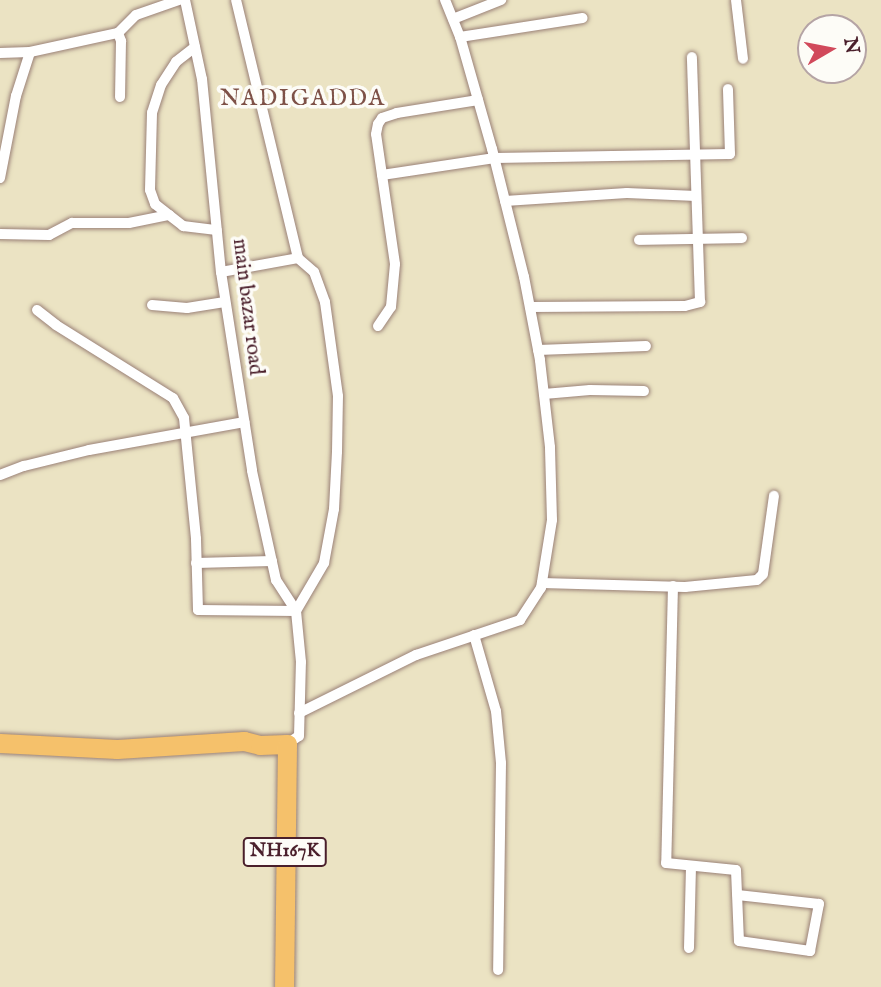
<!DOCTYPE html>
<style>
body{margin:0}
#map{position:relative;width:881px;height:987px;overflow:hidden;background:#ebe3c3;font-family:"IM FELL English",serif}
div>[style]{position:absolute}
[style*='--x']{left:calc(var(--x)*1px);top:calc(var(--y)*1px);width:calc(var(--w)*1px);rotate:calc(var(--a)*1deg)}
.roads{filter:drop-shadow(0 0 2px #9a8177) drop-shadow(0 0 2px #9a8177)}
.street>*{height:10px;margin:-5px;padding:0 5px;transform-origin:5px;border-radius:5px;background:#fff}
.highway>*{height:19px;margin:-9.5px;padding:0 9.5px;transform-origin:9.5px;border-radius:9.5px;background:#f5c16b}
span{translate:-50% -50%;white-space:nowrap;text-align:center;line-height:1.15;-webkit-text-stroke:7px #fdfcf7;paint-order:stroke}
.shield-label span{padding:2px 5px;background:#fdfcf7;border:2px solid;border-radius:5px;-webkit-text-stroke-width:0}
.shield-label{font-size:19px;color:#4a1f2b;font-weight:700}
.street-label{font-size:21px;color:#4a1f2b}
.neighbourhood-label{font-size:23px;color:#7e5147;letter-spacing:2px}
.north{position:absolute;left:797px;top:14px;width:70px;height:70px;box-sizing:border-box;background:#fdfcf7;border:2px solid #b5a4a5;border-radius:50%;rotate:80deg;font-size:19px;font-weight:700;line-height:28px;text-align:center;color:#4a1f2b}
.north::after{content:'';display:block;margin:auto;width:24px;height:32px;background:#d1495b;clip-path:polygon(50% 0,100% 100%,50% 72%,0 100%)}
</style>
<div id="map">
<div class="roads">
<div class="street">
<div style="--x:185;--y:0;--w:81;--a:77.9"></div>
<div style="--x:202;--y:79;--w:194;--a:84.4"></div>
<div style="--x:221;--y:272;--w:201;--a:81.1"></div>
<div style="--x:252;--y:471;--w:112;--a:77.6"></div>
<div style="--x:276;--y:580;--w:37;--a:57"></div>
<div style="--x:736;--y:0;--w:59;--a:83.2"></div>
<div style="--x:453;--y:19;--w:52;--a:-21.6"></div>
<div style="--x:118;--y:33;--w:9;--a:69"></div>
<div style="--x:121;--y:41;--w:56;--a:91"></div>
<div style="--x:460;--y:37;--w:124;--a:-8.8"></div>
<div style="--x:195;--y:47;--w:24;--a:142"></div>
<div style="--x:176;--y:62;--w:27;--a:123"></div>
<div style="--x:161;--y:85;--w:29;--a:108"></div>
<div style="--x:152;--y:113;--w:77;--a:91.5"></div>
<div style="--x:150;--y:190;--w:15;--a:70"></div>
<div style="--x:155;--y:204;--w:36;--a:38"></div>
<div style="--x:183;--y:226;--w:34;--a:7"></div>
<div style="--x:0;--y:53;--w:30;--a:-2"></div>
<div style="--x:30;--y:52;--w:90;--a:-12.2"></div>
<div style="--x:118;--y:33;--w:25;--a:-45"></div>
<div style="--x:136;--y:15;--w:46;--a:-19.2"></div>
<div style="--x:382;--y:175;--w:114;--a:-8.6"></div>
<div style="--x:495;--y:158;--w:235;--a:-1"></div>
<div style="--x:730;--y:154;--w:65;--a:-91.8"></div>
<div style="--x:0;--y:178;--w:84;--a:-79"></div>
<div style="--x:16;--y:96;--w:46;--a:-72.3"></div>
<div style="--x:505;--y:201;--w:122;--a:-3.8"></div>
<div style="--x:627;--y:193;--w:69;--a:2.5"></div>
<div style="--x:0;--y:234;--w:49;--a:1.2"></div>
<div style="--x:49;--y:235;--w:26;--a:-28"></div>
<div style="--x:72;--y:223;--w:57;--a:0"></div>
<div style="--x:129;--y:223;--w:41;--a:-11.3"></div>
<div style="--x:639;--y:240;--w:103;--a:-1.1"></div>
<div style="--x:221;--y:272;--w:78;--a:-10.3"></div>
<div style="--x:298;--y:258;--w:265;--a:-103.5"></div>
<div style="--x:152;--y:305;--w:35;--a:5"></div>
<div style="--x:187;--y:308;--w:38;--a:-9"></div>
<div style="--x:530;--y:307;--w:155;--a:-0.4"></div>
<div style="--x:685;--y:306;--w:16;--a:-15"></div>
<div style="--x:700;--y:302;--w:245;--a:-91.9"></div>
<div style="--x:37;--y:310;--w:24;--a:38"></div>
<div style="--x:56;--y:325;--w:138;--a:32"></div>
<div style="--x:173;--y:398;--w:23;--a:61"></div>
<div style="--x:184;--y:418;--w:122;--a:84.3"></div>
<div style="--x:196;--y:539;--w:71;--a:88.4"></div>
<div style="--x:198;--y:610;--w:98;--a:0.6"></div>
<div style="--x:378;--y:326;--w:23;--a:-56"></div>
<div style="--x:391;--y:307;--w:43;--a:-84.7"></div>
<div style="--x:395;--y:264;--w:131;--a:-98.3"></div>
<div style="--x:376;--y:134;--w:10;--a:-79"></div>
<div style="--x:378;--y:124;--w:7;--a:-56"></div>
<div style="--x:382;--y:118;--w:16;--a:-18"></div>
<div style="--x:397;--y:113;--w:82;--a:-9.1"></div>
<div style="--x:538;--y:350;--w:108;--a:-2.1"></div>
<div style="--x:544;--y:394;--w:46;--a:-5"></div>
<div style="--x:590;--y:390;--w:54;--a:1.1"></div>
<div style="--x:0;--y:475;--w:26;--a:-21"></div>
<div style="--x:24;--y:466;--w:67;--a:-13.8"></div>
<div style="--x:89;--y:450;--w:158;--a:-10.2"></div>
<div style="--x:196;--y:563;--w:76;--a:-1.5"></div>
<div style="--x:542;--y:583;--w:143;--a:1.6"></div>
<div style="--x:685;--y:587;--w:72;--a:-5.6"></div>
<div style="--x:757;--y:580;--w:8;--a:-45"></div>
<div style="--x:763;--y:574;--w:79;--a:-82"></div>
<div style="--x:673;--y:586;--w:277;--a:91.4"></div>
<div style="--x:666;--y:863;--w:70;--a:5.7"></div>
<div style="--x:736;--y:870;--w:71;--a:87.6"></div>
<div style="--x:739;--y:941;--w:72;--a:8"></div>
<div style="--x:810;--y:951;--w:48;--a:-79.2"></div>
<div style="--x:819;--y:904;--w:82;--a:-173.7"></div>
<div style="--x:474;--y:635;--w:79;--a:73.9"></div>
<div style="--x:496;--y:711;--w:52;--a:84.5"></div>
<div style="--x:501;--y:763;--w:207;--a:90.8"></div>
<div style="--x:299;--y:713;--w:131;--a:-26.4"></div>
<div style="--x:416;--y:655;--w:110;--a:-18.6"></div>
<div style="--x:520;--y:620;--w:38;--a:-57"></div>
<div style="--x:541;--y:588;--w:69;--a:-80.8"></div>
<div style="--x:552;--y:520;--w:73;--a:-91.6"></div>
<div style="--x:550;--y:447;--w:88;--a:-96.6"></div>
<div style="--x:540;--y:360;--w:85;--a:-100.9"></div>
<div style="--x:524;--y:277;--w:132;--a:-104"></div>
<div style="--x:492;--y:149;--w:116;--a:-105.9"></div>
<div style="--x:460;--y:37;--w:40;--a:-112"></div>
<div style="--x:287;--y:744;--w:14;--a:-34"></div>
<div style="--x:299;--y:736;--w:74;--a:-88.5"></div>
<div style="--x:301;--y:662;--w:51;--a:-95.6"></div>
<div style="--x:296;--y:611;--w:56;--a:-59.7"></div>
<div style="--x:324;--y:563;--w:55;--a:-79.5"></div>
<div style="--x:334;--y:509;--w:57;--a:-87"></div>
<div style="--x:337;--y:452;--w:56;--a:-89"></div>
<div style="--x:338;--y:396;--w:95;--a:-97.9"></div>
<div style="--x:325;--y:302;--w:32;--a:-110"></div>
<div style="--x:314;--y:272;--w:21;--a:-139"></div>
<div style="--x:689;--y:948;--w:82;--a:-88.6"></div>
</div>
<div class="highway">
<div style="--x:0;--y:743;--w:117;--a:2.9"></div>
<div style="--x:117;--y:749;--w:127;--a:-3.6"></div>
<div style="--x:244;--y:741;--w:16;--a:14"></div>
<div style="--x:260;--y:745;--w:27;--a:-2"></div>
<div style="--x:287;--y:744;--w:243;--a:90.7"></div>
</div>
</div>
<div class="shield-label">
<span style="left:285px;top:852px">NH167K</span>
</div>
<div class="street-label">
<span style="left:247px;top:307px;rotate:83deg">main bazar road</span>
</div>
<div class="neighbourhood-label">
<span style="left:303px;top:99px">NADIGADDA</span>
</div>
<div class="north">N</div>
</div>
